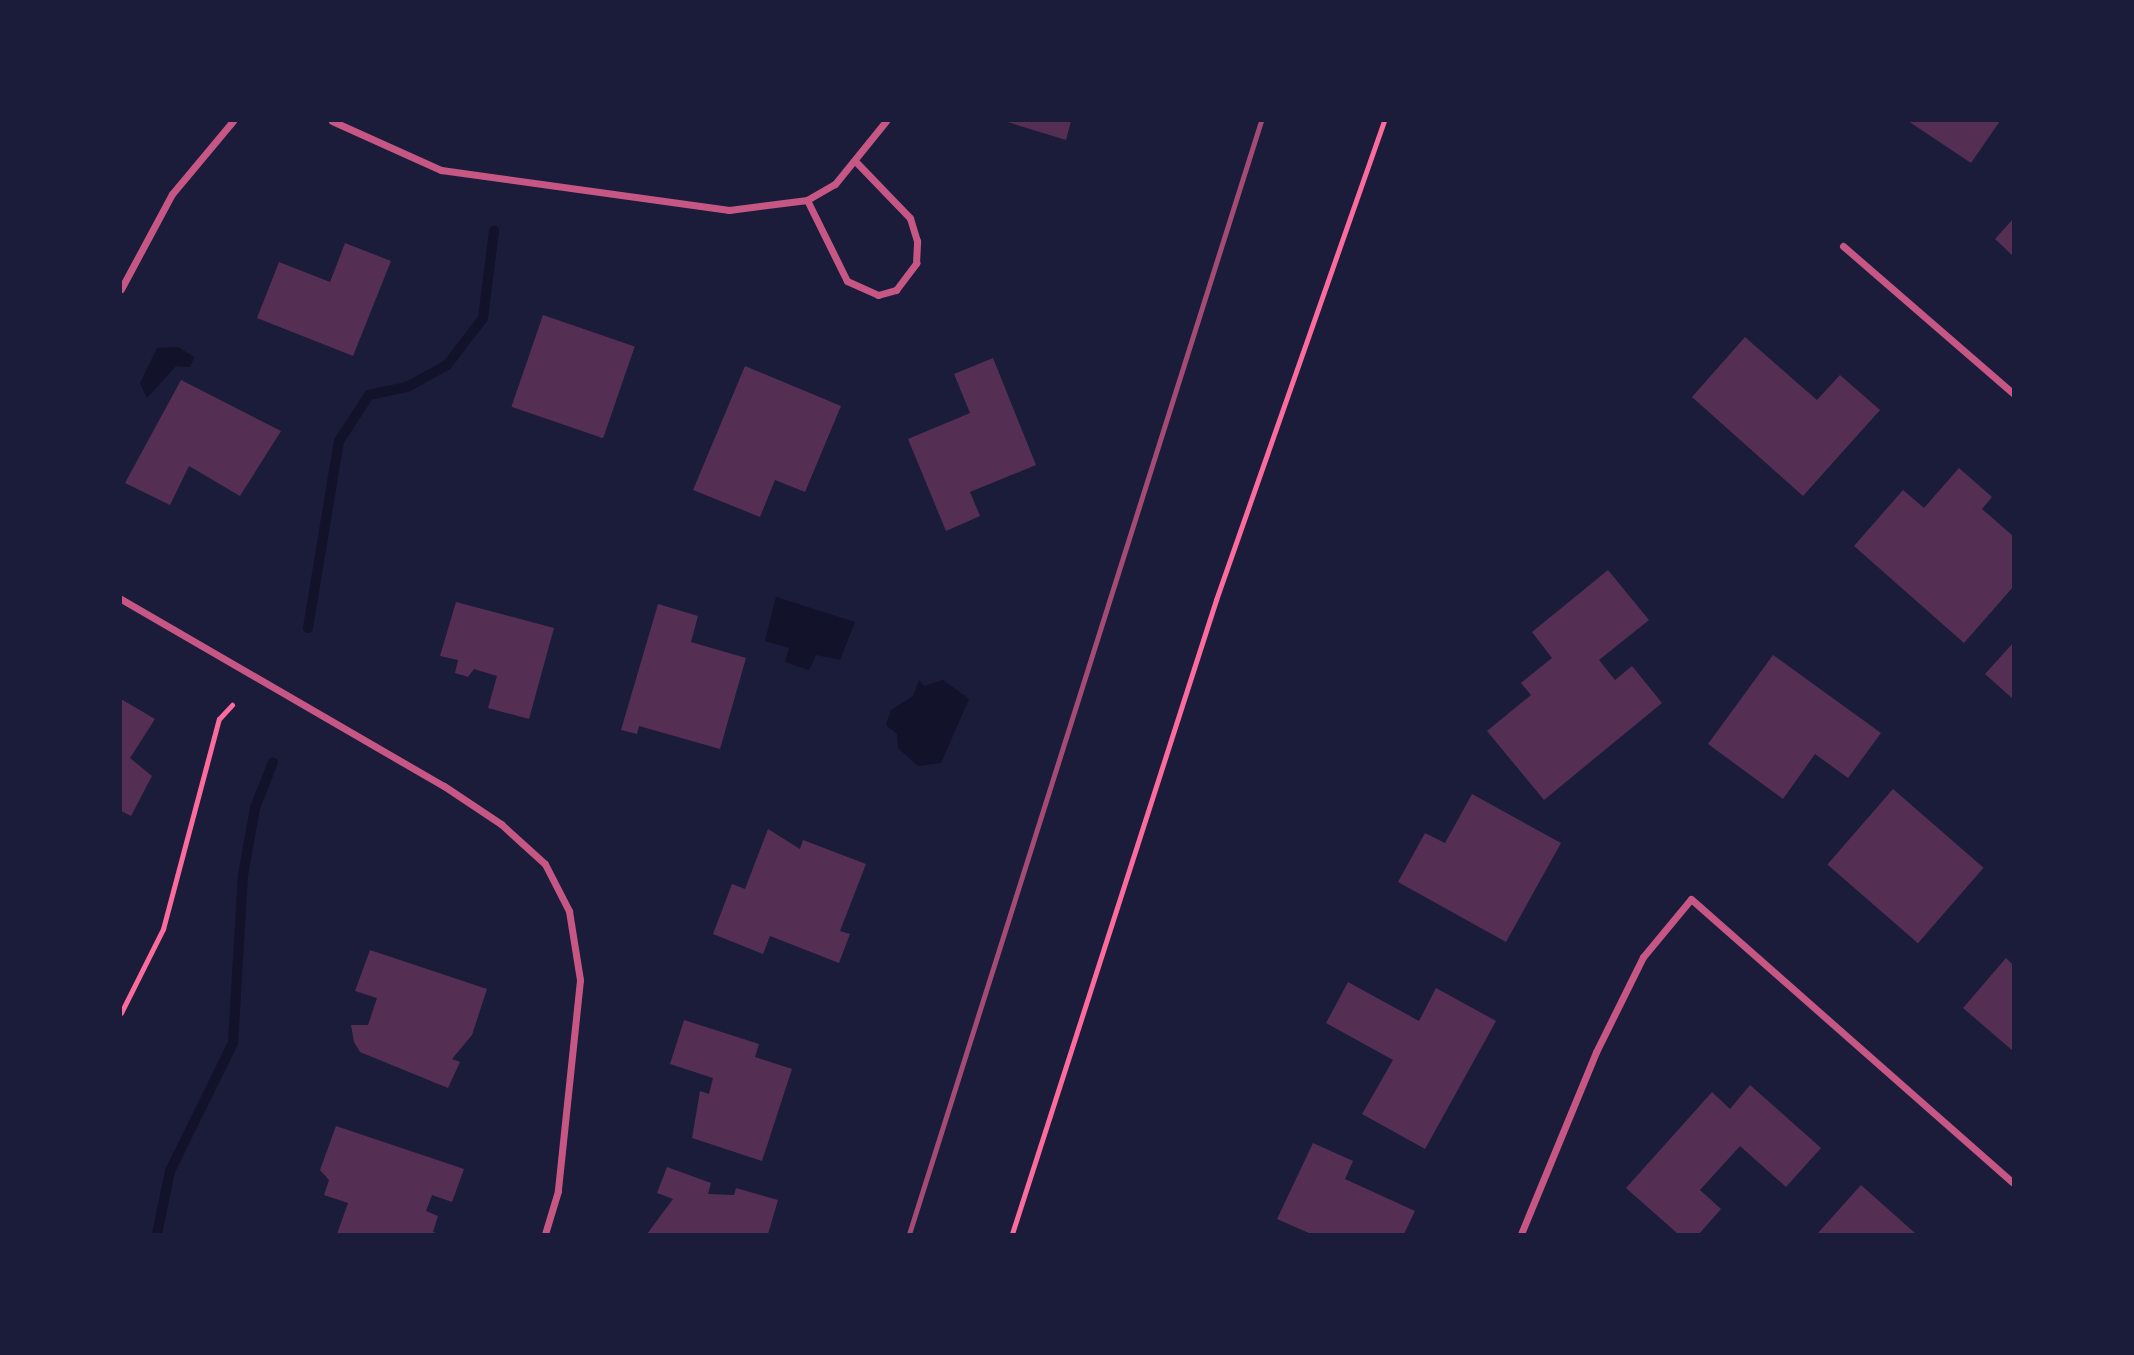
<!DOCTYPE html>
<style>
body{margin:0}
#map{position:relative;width:2134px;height:1355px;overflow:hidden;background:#1b1b3a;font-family:"Work Sans",sans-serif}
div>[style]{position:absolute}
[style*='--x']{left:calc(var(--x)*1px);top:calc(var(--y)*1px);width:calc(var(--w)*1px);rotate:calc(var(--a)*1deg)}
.water>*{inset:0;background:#12122b}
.stream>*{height:10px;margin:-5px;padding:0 5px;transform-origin:5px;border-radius:5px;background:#12122b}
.building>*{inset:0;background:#542f53;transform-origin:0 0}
.path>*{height:4.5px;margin:-2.25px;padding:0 2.25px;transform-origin:2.25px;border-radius:2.25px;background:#ff6b9d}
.minor>*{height:7px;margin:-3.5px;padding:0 3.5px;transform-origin:3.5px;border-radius:3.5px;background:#c65784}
.rail>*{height:5px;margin:-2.5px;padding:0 2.5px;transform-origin:2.5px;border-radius:2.5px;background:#a44b75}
span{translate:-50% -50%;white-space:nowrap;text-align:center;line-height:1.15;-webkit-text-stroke:7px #1b1b3a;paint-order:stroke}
.frame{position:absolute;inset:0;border:122px solid #1b1b3a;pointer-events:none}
</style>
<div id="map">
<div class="water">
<div style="clip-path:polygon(178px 347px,194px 357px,190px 367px,176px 366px,147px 398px,140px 383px,157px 348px)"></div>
<div style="clip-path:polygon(776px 597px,855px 622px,840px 660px,816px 655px,809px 670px,785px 662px,789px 648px,765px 641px)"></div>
<div style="clip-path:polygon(919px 680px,924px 686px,943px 680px,969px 699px,941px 763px,918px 766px,898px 748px,897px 734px,886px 725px,891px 710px,913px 696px)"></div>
</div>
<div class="stream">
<div style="--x:308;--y:628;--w:190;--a:-80.6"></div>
<div style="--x:339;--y:441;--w:55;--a:-56.9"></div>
<div style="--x:369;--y:395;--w:39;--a:-12"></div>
<div style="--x:407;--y:387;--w:46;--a:-28.8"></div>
<div style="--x:447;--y:365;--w:59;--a:-52.5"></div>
<div style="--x:483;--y:318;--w:88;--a:-82.8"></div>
<div style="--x:157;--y:1234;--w:64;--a:-78.3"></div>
<div style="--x:170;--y:1171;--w:143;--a:-63.8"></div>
<div style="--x:233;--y:1043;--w:168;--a:-86.6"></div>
<div style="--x:243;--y:875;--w:68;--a:-79.8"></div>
<div style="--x:255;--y:808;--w:49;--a:-68.6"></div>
</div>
<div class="building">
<div style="clip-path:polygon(1004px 121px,1071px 121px,1066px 140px)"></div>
<div style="clip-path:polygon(1908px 121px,2000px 121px,1971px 163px)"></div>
<div style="clip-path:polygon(2013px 219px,2013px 256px,1995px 239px)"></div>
<div style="clip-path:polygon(345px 243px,391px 261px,353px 356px,257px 318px,279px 262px,330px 282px)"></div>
<div style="left:543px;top:315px;width:97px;height:97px;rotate:19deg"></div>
<div style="clip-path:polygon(1745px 337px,1817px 400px,1840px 375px,1880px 410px,1803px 496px,1692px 397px)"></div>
<div style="clip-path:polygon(993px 358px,1036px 465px,970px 492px,980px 516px,946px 531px,908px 439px,970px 413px,954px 374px)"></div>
<div style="clip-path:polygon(745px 366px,841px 406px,805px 492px,775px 480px,760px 517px,693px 490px)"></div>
<div style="clip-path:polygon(181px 380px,281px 431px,240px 496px,189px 466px,170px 505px,125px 483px)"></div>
<div style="clip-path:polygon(1959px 468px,1992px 497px,1982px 509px,2013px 536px,2013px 587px,1964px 643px,1854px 546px,1903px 490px,1924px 508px)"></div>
<div style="clip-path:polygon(1608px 570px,1649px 620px,1599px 660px,1615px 680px,1632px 666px,1662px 703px,1544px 800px,1487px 731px,1531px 695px,1521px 683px,1552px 658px,1532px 632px)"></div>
<div style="clip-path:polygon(456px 602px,554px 628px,529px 719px,488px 708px,497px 676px,474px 669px,468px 677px,455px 673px,458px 660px,440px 656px)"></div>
<div style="clip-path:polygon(658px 604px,698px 616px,691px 642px,746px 658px,720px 749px,639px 726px,637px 734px,621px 730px)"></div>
<div style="clip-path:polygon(2013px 643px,2013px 699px,1985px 674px)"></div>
<div style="clip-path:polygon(1773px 655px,1881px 733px,1848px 778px,1815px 754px,1783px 799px,1708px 744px)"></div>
<div style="clip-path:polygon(121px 699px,155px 719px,130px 758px,152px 776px,131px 816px,121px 811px)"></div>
<div style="left:1893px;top:789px;width:120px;height:100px;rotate:41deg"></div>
<div style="clip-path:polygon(1472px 794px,1561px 843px,1506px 942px,1398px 882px,1425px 833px,1445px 843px)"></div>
<div style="clip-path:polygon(768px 829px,800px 849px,803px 840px,866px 864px,840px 931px,850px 934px,839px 963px,770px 936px,763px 954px,713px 934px,732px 884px,745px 889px)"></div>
<div style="clip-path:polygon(370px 950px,487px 989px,472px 1035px,452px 1059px,460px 1062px,448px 1088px,360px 1052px,354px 1042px,351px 1025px,368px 1025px,377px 998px,355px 991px)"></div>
<div style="clip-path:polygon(2006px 958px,2013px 965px,2013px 1051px,1963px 1008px)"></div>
<div style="clip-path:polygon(1348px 982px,1419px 1021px,1436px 988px,1496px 1021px,1425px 1149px,1362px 1114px,1393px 1060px,1326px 1023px)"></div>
<div style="clip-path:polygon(684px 1020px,759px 1044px,755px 1057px,792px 1069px,762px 1161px,692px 1138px,700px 1091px,709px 1094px,713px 1078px,670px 1064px)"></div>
<div style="clip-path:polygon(1750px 1085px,1821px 1148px,1786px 1187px,1740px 1146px,1700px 1190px,1721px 1209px,1699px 1234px,1678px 1234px,1626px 1188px,1712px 1092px,1730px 1109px)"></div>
<div style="clip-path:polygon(336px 1126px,464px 1169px,452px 1202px,432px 1195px,426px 1211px,438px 1216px,433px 1232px,439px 1234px,337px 1234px,348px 1203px,324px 1195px,329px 1180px,320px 1170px)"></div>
<div style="clip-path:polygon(1313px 1143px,1353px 1161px,1345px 1179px,1415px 1211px,1404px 1234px,1311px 1234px,1277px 1219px)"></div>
<div style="clip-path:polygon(667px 1167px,711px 1183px,708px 1194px,734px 1195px,736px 1188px,778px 1200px,768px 1234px,647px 1234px,673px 1199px,657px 1193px)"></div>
<div style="clip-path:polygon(1861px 1185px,1916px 1234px,1817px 1234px)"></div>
</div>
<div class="path">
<div style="--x:121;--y:1013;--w:94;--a:-63.4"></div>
<div style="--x:163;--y:929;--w:217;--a:-75.1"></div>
<div style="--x:219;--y:719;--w:19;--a:-47"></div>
<div style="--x:1012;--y:1234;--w:666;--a:-72.16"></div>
<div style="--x:1216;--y:600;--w:508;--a:-70.67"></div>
</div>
<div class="minor">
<div style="--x:332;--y:121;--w:120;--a:24.2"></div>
<div style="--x:441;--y:170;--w:291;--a:7.9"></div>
<div style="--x:729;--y:210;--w:79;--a:-7.3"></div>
<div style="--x:807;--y:200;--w:32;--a:-30"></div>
<div style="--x:835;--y:184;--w:81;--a:-51"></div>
<div style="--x:807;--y:200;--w:90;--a:63.7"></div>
<div style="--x:847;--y:281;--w:34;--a:24"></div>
<div style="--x:878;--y:295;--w:19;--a:-16"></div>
<div style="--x:896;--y:290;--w:34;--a:-53"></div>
<div style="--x:916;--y:263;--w:22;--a:-87"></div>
<div style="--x:917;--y:241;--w:24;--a:-107"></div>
<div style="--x:910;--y:218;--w:76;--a:-133.9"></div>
<div style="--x:1843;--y:246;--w:225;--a:40.9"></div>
<div style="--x:121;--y:289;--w:108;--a:-61.8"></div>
<div style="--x:172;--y:194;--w:95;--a:-50.1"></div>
<div style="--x:121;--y:599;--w:373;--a:30.1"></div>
<div style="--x:444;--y:786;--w:69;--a:33.7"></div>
<div style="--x:501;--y:824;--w:59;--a:42.3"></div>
<div style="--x:545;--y:864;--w:53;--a:62.9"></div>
<div style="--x:569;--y:911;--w:70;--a:80.9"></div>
<div style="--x:580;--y:980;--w:212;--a:96"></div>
<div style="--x:558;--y:1191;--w:45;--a:106.8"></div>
<div style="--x:1521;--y:1234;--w:197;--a:-67.6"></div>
<div style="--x:1596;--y:1052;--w:106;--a:-63.7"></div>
<div style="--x:1643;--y:957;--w:75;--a:-50.4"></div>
<div style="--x:1691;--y:899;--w:429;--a:41.4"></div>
</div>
<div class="rail">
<div style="--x:909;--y:1234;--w:1167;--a:-72.45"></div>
</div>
<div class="frame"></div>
</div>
